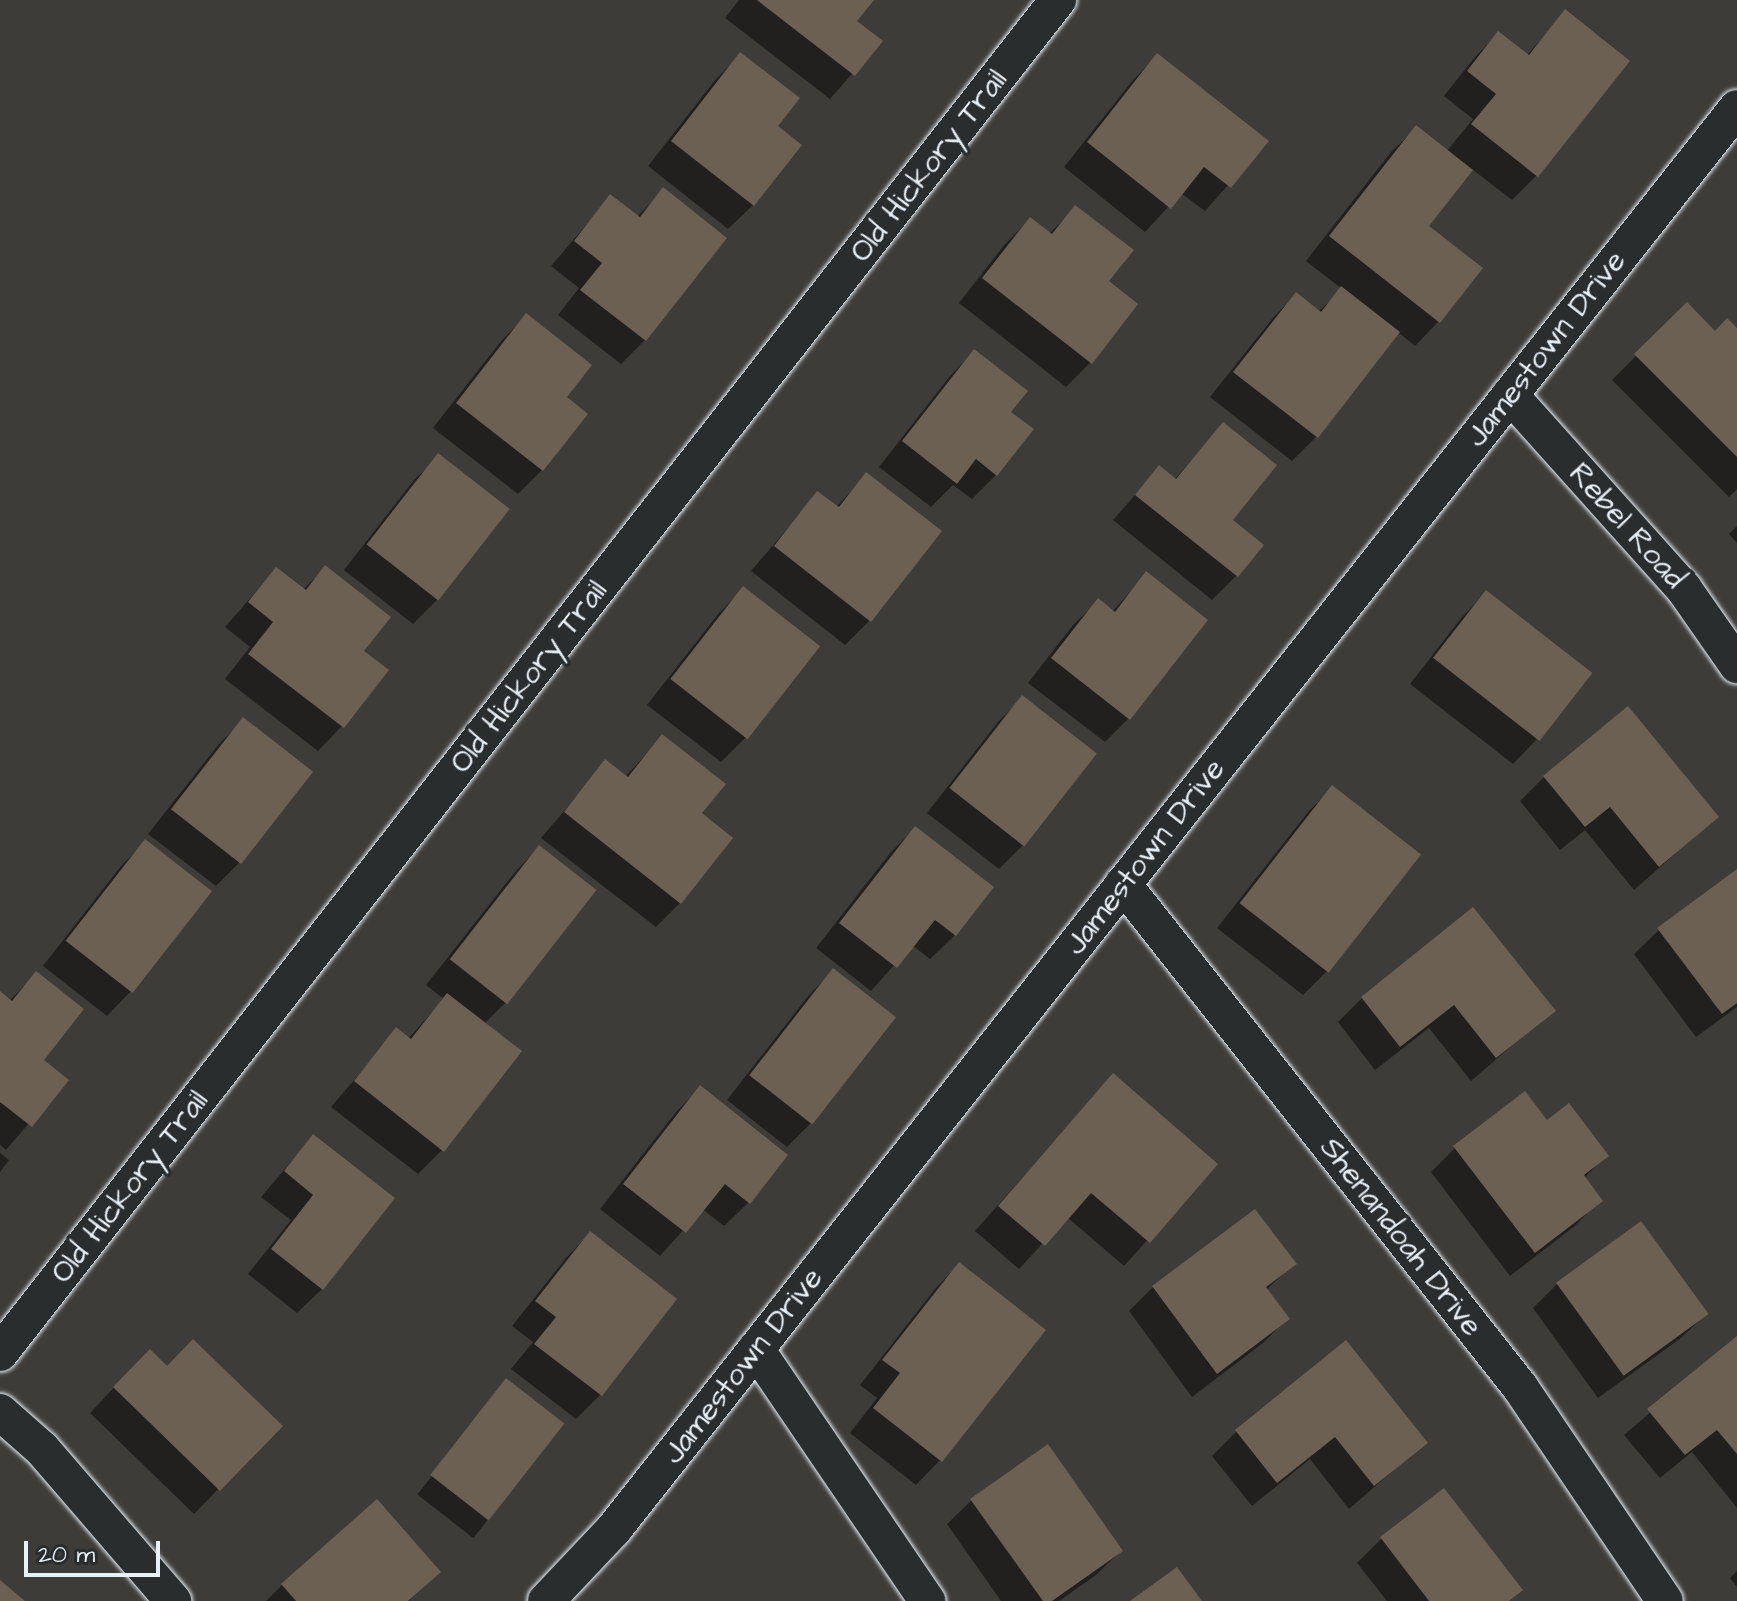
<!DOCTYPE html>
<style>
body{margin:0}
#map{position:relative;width:1737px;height:1601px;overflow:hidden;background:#3e3c39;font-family:"Architects Daughter",sans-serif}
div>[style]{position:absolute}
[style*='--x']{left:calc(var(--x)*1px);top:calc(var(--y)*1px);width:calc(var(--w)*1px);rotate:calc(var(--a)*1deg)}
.shadow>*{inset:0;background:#0007;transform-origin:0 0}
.building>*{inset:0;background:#6b6052;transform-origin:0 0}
.roads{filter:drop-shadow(0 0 2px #e8f1f8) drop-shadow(0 0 2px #e8f1f8)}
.minor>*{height:36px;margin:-18px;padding:0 18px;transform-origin:18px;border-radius:18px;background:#2a2d2e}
span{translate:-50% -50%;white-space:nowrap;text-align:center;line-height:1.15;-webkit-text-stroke:7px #2a2d2e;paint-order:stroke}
.street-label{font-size:30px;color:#e8f1f8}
.scale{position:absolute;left:24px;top:1541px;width:136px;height:36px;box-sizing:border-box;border:4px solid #e8f1f8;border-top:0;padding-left:10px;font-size:24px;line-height:28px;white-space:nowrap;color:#e8f1f8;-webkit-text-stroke:6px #2a2d2e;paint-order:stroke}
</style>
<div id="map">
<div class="shadow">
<div style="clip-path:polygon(739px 0,871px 0,854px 22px,880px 42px,830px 99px,725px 18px)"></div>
<div style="clip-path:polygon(1566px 12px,1628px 61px,1536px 176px,1512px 200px,1472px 169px,1426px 227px,1439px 321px,1415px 346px,1398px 332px,1316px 437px,1292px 461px,1210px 397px,1272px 319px,1296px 294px,1318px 312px,1342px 289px,1306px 261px,1391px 152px,1416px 128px,1446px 152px,1473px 119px,1444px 96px,1474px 58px,1498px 34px,1526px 56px)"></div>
<div style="clip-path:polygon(741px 54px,753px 205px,728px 229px,648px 166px,716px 79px)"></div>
<div style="clip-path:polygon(1157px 56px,1266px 142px,1205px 211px,1181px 193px,1145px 232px,1064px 167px,1133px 80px)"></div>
<div style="clip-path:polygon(663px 190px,725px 238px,645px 340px,621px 364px,558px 315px,579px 288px,551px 266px,610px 197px,637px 217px)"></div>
<div style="clip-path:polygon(1076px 207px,1091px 362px,1066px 387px,959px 303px,1005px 244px,1030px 219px,1049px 234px)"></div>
<div style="clip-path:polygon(1687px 305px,1715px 333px,1737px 331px,1737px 489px,1729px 497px,1612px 380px)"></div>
<div style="clip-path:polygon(526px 316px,542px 470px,518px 494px,433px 428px,502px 340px)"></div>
<div style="clip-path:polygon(974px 351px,1009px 412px,996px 475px,972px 499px,953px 485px,931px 507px,879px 467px,950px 376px)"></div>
<div style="clip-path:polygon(1223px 425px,1237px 575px,1212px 600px,1113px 520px,1159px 468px,1174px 480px)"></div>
<div style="clip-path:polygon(439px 456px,437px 600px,413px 624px,344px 570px,414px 480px)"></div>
<div style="clip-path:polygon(867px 475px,870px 620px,845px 645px,751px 571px,818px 493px,836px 507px)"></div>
<div style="clip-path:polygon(1737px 526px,1737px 543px,1729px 534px)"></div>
<div style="clip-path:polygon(325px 568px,362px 651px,342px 726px,318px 751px,225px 679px,250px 647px,225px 627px,276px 569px,303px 590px)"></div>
<div style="clip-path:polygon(1146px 574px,1129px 718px,1105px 742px,1028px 683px,1073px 625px,1098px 601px,1112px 612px)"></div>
<div style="clip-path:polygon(743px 589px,817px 647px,745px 738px,721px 762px,647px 705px,719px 613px)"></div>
<div style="clip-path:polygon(1486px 593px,1537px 739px,1513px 764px,1410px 684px,1462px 617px)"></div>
<div style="clip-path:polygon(1022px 698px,1094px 754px,1023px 845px,999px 869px,927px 813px,998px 722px)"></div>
<div style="clip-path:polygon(243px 720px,240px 862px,216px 886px,148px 834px,219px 744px)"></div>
<div style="clip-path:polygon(662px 737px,700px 814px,680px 903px,656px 927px,541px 838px,606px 762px,625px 777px)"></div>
<div style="clip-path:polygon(1544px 777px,1717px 817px,1634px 890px,1585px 830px,1560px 850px,1520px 801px)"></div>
<div style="clip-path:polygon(1332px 788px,1327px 971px,1303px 995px,1217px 928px,1308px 812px)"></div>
<div style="clip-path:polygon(915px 828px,955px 935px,930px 959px,912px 945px,871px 991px,816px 948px,891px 852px)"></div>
<div style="clip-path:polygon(145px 842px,131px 991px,107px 1016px,43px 966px,121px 866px)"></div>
<div style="clip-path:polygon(539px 847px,505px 1003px,484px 1024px,442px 1150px,418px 1174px,331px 1107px,397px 1030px,408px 1039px,444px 999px,426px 985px,515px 872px)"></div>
<div style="clip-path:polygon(1737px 872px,1737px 1007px,1696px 1037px,1634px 954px,1659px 930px)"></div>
<div style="clip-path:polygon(1473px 910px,1553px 1010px,1471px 1081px,1429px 1028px,1375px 1070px,1338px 1022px,1362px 998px)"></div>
<div style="clip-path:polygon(833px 971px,811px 1123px,787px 1147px,727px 1100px,809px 995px)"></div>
<div style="clip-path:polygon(36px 974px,41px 1060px,66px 1080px,6px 1150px,0 1145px,0 994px,9px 1001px)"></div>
<div style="clip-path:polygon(1113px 1075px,1215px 1165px,1124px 1266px,1067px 1217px,1019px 1269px,975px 1231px)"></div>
<div style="clip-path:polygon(700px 1088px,749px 1202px,724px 1226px,702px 1209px,660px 1256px,600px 1209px,676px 1112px)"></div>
<div style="clip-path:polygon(1547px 1123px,1606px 1156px,1584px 1178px,1600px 1200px,1576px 1225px,1510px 1276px,1431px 1172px,1455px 1148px)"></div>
<div style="clip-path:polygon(313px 1136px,322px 1289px,297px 1313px,248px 1274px,291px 1220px,261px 1197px)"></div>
<div style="clip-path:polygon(0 1153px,9px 1160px,0 1172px)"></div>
<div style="clip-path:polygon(1640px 1223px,1706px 1314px,1681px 1338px,1598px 1398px,1533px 1308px,1557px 1284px)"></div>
<div style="clip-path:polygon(590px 1233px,675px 1299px,600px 1395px,576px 1419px,511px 1369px,533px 1342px,512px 1326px,566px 1258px)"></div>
<div style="clip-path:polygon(959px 1264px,940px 1460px,916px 1485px,850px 1433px,877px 1398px,860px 1385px,935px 1289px)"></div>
<div style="clip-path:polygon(1294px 1264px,1266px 1290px,1287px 1319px,1263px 1343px,1192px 1397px,1129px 1311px,1153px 1287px)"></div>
<div style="clip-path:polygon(1737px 1338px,1737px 1508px,1692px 1452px,1660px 1478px,1624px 1435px)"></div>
<div style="clip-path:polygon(1346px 1343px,1425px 1443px,1349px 1509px,1310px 1459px,1252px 1506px,1212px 1456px,1236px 1432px)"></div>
<div style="clip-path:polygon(125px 1376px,280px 1426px,194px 1514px,90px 1413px)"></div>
<div style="left:506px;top:1381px;width:71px;height:144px;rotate:38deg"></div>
<div style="clip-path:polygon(972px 1500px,1121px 1551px,1096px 1575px,1059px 1601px,1001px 1601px,947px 1524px)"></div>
<div style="clip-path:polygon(1382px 1538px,1520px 1590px,1509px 1601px,1387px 1601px,1357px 1563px)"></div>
<div style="clip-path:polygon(1737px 1571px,1737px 1587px,1730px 1578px)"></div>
<div style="clip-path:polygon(438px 1572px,409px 1601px,266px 1601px,282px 1585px)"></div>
</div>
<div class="building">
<div style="clip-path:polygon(757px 0,874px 0,857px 21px,883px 41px,855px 76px)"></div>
<div style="clip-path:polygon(1565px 9px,1630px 61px,1538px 177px,1471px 124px,1496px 94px,1467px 71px,1498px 31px,1529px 55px)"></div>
<div style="clip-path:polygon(740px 52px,800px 98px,778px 126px,802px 145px,754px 206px,671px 141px)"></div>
<div style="clip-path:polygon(1157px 53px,1269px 141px,1231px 188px,1204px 167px,1171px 209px,1087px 142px)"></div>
<div style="clip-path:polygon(1416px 125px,1473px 170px,1429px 226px,1483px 268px,1440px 323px,1329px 236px)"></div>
<div style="clip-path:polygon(663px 187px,727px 238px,646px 341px,580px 290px,602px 263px,574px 241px,610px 194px,640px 217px)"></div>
<div style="clip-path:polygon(1075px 205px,1134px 250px,1109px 281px,1138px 304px,1092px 364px,982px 278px,1030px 217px,1052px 234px)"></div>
<div style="clip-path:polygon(1341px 286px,1400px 332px,1318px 438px,1233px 372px,1296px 292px,1321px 312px)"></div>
<div style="clip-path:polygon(1687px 302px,1715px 331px,1727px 318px,1737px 328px,1737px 457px,1634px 354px)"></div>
<div style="clip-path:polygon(526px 313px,592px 365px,567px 397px,588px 414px,543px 471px,456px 403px)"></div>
<div style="clip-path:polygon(974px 349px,1028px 391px,1011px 412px,1034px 429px,997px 476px,976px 459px,957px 484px,902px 441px)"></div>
<div style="clip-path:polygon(1223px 422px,1277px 465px,1233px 520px,1264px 545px,1238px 577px,1135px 495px,1159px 465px,1176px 479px)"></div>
<div style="left:438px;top:453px;width:91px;height:116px;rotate:38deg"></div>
<div style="clip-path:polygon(866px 472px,942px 531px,871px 622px,774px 546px,817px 491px,839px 507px)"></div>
<div style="clip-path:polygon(325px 565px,391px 617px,364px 651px,389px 670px,344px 728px,248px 654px,273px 622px,248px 602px,276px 567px,306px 590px)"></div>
<div style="clip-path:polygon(1146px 571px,1208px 620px,1130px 720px,1051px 658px,1098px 598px,1115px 612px)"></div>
<div style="left:743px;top:586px;width:98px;height:118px;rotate:38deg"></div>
<div style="left:1486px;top:590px;width:135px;height:86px;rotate:38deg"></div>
<div style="left:1022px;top:695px;width:95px;height:118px;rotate:38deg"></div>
<div style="clip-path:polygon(1628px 706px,1719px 817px,1659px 867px,1610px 807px,1585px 827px,1543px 776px)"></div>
<div style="left:243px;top:717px;width:89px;height:117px;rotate:38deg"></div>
<div style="clip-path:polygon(662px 734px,726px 784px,702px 813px,733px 838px,681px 904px,564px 812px,605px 759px,628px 777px)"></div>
<div style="left:1332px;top:785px;width:113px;height:150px;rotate:38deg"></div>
<div style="clip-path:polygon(915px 826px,994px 887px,956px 936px,935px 920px,897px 968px,839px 923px)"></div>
<div style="left:145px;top:839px;width:85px;height:129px;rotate:38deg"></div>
<div style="left:539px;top:845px;width:73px;height:145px;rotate:38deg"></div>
<div style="clip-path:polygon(1737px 869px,1737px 1003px,1722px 1014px,1657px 928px)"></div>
<div style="clip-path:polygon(1473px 907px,1556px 1011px,1496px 1058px,1454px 1005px,1400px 1047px,1361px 997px)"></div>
<div style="left:833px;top:968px;width:80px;height:136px;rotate:38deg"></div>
<div style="clip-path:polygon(36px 971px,84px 1009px,44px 1060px,69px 1080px,32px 1127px,0 1102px,0 991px,12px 1001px)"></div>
<div style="clip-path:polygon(447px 993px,522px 1051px,444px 1152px,354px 1081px,396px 1027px,411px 1039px)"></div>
<div style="clip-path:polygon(1113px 1073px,1218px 1164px,1150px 1243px,1091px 1193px,1045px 1246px,998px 1206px)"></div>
<div style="clip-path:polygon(700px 1085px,788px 1155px,750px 1204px,725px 1184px,686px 1233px,623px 1184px)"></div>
<div style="clip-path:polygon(1525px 1091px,1547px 1120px,1569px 1103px,1609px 1156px,1584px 1175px,1603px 1201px,1535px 1253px,1453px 1146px)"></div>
<div style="clip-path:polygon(313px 1134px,395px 1198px,323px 1290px,271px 1249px,313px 1195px,284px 1171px)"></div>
<div style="clip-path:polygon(1255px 1209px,1297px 1264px,1266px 1287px,1290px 1319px,1217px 1374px,1152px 1286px)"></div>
<div style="left:1641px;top:1221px;width:115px;height:105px;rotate:54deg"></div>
<div style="clip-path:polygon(590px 1231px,677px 1299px,602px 1396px,534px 1344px,556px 1317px,535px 1301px)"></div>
<div style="clip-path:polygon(959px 1262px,1046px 1330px,942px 1462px,873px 1408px,900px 1373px,882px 1360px)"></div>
<div style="clip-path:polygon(1737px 1336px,1737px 1454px,1717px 1430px,1685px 1455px,1647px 1409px)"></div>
<div style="clip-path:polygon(193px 1339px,283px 1426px,220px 1491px,113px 1387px,150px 1349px,167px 1366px)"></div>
<div style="clip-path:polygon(1346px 1340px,1428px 1443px,1374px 1486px,1335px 1437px,1277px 1483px,1235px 1430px)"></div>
<div style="left:506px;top:1378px;width:74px;height:123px;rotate:38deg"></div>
<div style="clip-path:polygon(1048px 1444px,1123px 1551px,1052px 1601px,1043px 1601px,970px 1499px)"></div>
<div style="clip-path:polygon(1444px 1488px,1523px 1590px,1509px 1601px,1429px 1601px,1380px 1537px)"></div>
<div style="clip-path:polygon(377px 1499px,441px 1572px,408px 1601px,296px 1601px,281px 1584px)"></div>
<div style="clip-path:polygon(1177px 1567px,1202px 1601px,1130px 1601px)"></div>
<div style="clip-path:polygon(0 1580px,25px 1601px,0 1601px)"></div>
</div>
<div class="roads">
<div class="minor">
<div style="--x:1510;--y:395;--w:261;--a:48.1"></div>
<div style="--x:1684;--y:589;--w:93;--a:55.1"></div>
<div style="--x:1123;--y:884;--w:641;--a:51.72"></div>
<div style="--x:1520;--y:1387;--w:258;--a:55.9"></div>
<div style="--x:756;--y:1349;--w:305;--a:55.8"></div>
<div style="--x:0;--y:1353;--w:1718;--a:-51.98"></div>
<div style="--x:0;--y:1412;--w:56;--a:41.4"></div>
<div style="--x:42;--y:1449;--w:201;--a:49.2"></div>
<div style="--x:546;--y:1601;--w:99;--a:-46.6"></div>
<div style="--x:614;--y:1529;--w:1811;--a:-51.68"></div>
</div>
</div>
<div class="street-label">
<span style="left:929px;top:166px;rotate:-52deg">Old Hickory Trail</span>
<span style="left:1546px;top:349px;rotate:-52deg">Jamestown Drive</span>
<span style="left:1627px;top:526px;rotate:48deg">Rebel Road</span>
<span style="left:529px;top:677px;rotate:-52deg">Old Hickory Trail</span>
<span style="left:1145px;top:857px;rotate:-52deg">Jamestown Drive</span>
<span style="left:130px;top:1187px;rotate:-52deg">Old Hickory Trail</span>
<span style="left:1401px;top:1237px;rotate:52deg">Shenandoah Drive</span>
<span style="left:743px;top:1366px;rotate:-52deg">Jamestown Drive</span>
</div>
<div class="scale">20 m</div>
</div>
